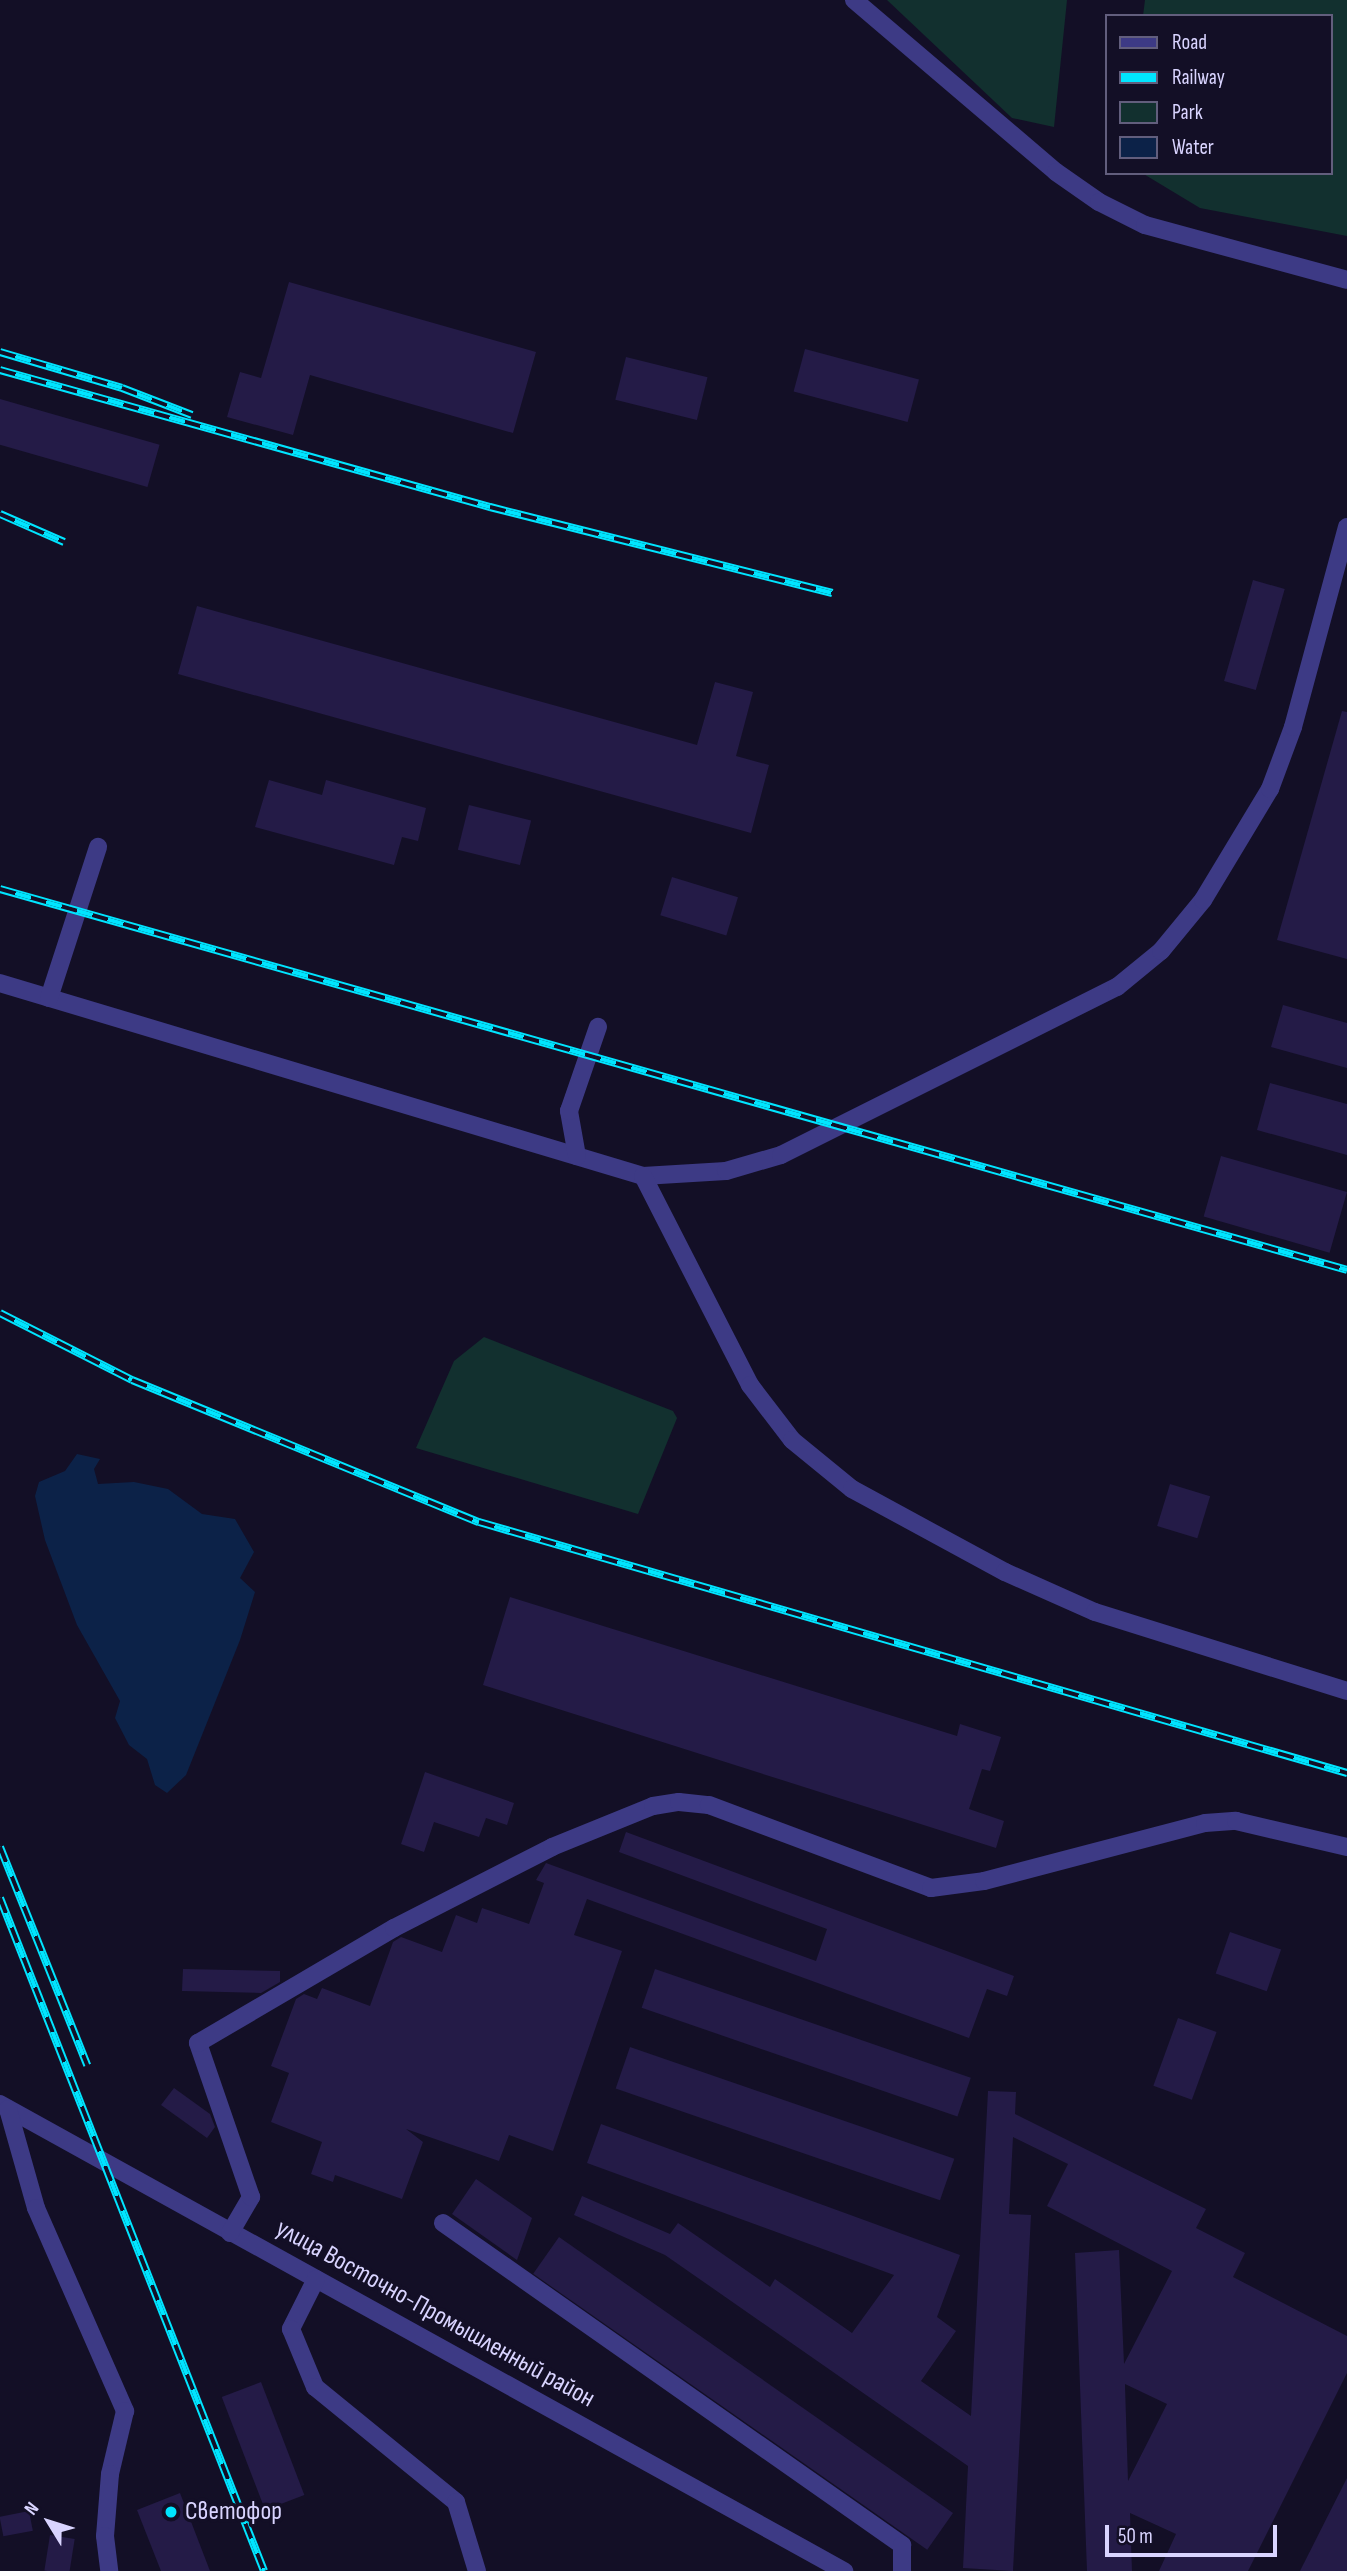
<!DOCTYPE html>
<meta charset="utf-8">
<style>
body{margin:0}
#map{position:relative;width:1347px;height:2571px;overflow:hidden;background:#130f26;font-family:"Sofia Sans Condensed",sans-serif}
div>[style]{position:absolute}
[style*='--x']{left:calc(var(--x)*1px);top:calc(var(--y)*1px);width:calc(var(--w)*1px);rotate:calc(var(--a)*1deg)}
.green>*{inset:0;background:#12302f}
.water>*{inset:0;background:#0c2248}
.building>*{inset:0;background:#241b47;transform-origin:0 0}
.minor>*{height:18px;margin:-9px;padding:0 9px;transform-origin:9px;border-radius:9px;background:#3d3a85}
.rail>*{height:8px;margin-top:-4px;transform-origin:0;background:repeating-linear-gradient(90deg,#130f26 0 16px,#00e5ff 0 32px);box-sizing:border-box;border-block:2px solid #00e5ff}
.dots>*{width:19px;height:19px;translate:-50% -50%;box-sizing:border-box;border:4px solid #130f26;border-radius:50%}
span{translate:-50% -50%;white-space:nowrap;text-align:center;line-height:1.15;-webkit-text-stroke:7px #130f26;paint-order:stroke}
.street-label{font-size:26px;color:#d9d4ff}
.poi-label{font-size:26px;color:#d9d4ff}
.left{translate:0 -50%;text-align:left}
.legend{position:absolute;left:1105px;top:14px;width:228px;height:161px;box-sizing:border-box;background:#130f26;border:2px solid #625e7d;margin:0;padding:9px 12px;list-style:none;font-size:21px;color:#d9d4ff}
.legend li{display:flex;align-items:center;gap:14px;height:35px}
.legend b{width:35px;border:2px solid #625e7d}
.north{position:absolute;left:14px;top:2487px;width:70px;height:70px;-webkit-text-stroke:5px #130f26;paint-order:stroke;rotate:308deg;font-size:19px;font-weight:700;line-height:28px;text-align:center;color:#d9d4ff}
.north::after{content:'';display:block;margin:auto;width:24px;height:32px;background:#d9d4ff;clip-path:polygon(50% 0,100% 100%,50% 72%,0 100%)}
.scale{position:absolute;left:1105px;top:2525px;width:172px;height:32px;box-sizing:border-box;border:4px solid #d9d4ff;border-top:0;padding-left:9px;font-size:21px;line-height:24px;white-space:nowrap;color:#d9d4ff;-webkit-text-stroke:5px #130f26;paint-order:stroke}
</style>
<div id="map">
<div class="green">
<div style="clip-path:polygon(887px 0,1067px 0,1054px 127px,1012px 118px)"></div>
<div style="clip-path:polygon(1145px 0,1347px 0,1347px 236px,1200px 208px,1142px 173px,1331px 173px,1331px 16px,1143px 16px)"></div>
<div style="clip-path:polygon(484px 1337px,673px 1411px,677px 1418px,638px 1514px,416px 1448px,454px 1361px)"></div>
</div>
<div class="water">
<div style="clip-path:polygon(77px 1454px,100px 1459px,94px 1469px,98px 1484px,134px 1482px,168px 1489px,202px 1514px,235px 1519px,254px 1552px,240px 1578px,255px 1592px,240px 1640px,186px 1775px,167px 1793px,155px 1785px,147px 1759px,129px 1745px,115px 1718px,120px 1701px,77px 1625px,45px 1540px,35px 1496px,39px 1482px,65px 1471px)"></div>
</div>
<div class="building">
<div style="clip-path:polygon(289px 282px,536px 352px,513px 433px,310px 375px,293px 435px,227px 417px,240px 372px,261px 378px)"></div>
<div style="left:805px;top:349px;width:118px;height:44px;rotate:15deg"></div>
<div style="left:626px;top:357px;width:84px;height:44px;rotate:14deg"></div>
<div style="left:0;top:399px;width:166px;height:44px;rotate:16deg"></div>
<div style="left:1253px;top:580px;width:33px;height:105px;rotate:16deg"></div>
<div style="clip-path:polygon(197px 606px,697px 745px,715px 682px,753px 692px,736px 756px,769px 765px,751px 833px,178px 674px)"></div>
<div style="clip-path:polygon(1342px 711px,1347px 712px,1347px 959px,1277px 940px)"></div>
<div style="clip-path:polygon(269px 780px,322px 795px,326px 780px,426px 808px,418px 841px,402px 837px,394px 865px,255px 827px)"></div>
<div style="left:469px;top:805px;width:64px;height:46px;rotate:14deg"></div>
<div style="left:672px;top:877px;width:69px;height:40px;rotate:17deg"></div>
<div style="clip-path:polygon(1283px 1005px,1347px 1023px,1347px 1068px,1271px 1047px)"></div>
<div style="clip-path:polygon(1270px 1083px,1347px 1104px,1347px 1155px,1257px 1130px)"></div>
<div style="left:1221px;top:1156px;width:131px;height:63px;rotate:16deg"></div>
<div style="left:1170px;top:1484px;width:42px;height:44px;rotate:17deg"></div>
<div style="clip-path:polygon(510px 1597px,957px 1736px,960px 1724px,1001px 1737px,990px 1771px,982px 1769px,969px 1809px,1004px 1821px,996px 1848px,483px 1685px)"></div>
<div style="clip-path:polygon(425px 1772px,514px 1803px,507px 1825px,486px 1818px,479px 1837px,434px 1822px,424px 1852px,401px 1844px)"></div>
<div style="clip-path:polygon(626px 1832px,1014px 1976px,1007px 1996px,987px 1989px,969px 2038px,587px 1899px,574px 1935px,622px 1951px,553px 2151px,509px 2135px,499px 2161px,406px 2129px,423px 2142px,402px 2199px,335px 2175px,333px 2182px,311px 2174px,322px 2142px,271px 2122px,289px 2073px,271px 2066px,296px 1999px,304px 1994px,317px 1999px,322px 1988px,370px 2006px,393px 1942px,401px 1937px,442px 1952px,456px 1915px,477px 1923px,482px 1908px,529px 1924px,544px 1883px,536px 1880px,546px 1863px,816px 1961px,827px 1929px,619px 1852px)"></div>
<div style="left:1230px;top:1932px;width:54px;height:44px;rotate:19deg"></div>
<div style="clip-path:polygon(183px 1969px,280px 1971px,280px 1982px,261px 1993px,182px 1991px)"></div>
<div style="left:655px;top:1969px;width:334px;height:41px;rotate:19deg"></div>
<div style="left:1178px;top:2018px;width:41px;height:72px;rotate:20deg"></div>
<div style="left:630px;top:2047px;width:343px;height:44px;rotate:19deg"></div>
<div style="clip-path:polygon(174px 2088px,210px 2114px,215px 2127px,207px 2138px,161px 2105px)"></div>
<div style="clip-path:polygon(evenodd,988px 2091px,1016px 2092px,1015px 2114px,1206px 2209px,1196px 2228px,1245px 2253px,1233px 2277px,1347px 2336px,1347px 2373px,1248px 2571px,1159px 2571px,1176px 2534px,1130px 2513px,1132px 2571px,1087px 2571px,1075px 2253px,1119px 2250px,1124px 2364px,1172px 2271px,1047px 2206px,1068px 2164px,1013px 2137px,1009px 2214px,1031px 2215px,1013px 2571px,963px 2568px,968px 2466px,665px 2255px,574px 2215px,582px 2196px,670px 2234px,678px 2223px,770px 2287px,775px 2279px,852px 2333px,894px 2275px,587px 2163px,601px 2124px,960px 2255px,937px 2317px,956px 2331px,921px 2381px,971px 2416px,988px 2091px,1125px 2384px,1167px 2404px,1128px 2481px,1125px 2386px,1125px 2384px)"></div>
<div style="clip-path:polygon(476px 2179px,532px 2218px,517px 2260px,452px 2214px)"></div>
<div style="left:559px;top:2237px;width:481px;height:45px;rotate:35deg"></div>
<div style="left:261px;top:2382px;width:121px;height:42px;rotate:69deg"></div>
<div style="clip-path:polygon(1347px 2478px,1347px 2571px,1300px 2571px)"></div>
<div style="clip-path:polygon(180px 2493px,210px 2571px,161px 2571px,137px 2510px)"></div>
<div style="left:29px;top:2511px;width:20px;height:30px;rotate:79deg"></div>
<div style="left:50px;top:2535px;width:25px;height:36px;rotate:9deg"></div>
</div>
<div class="minor">
<div style="--x:854;--y:0;--w:265;--a:40.4"></div>
<div style="--x:1056;--y:172;--w:52;--a:34.9"></div>
<div style="--x:1099;--y:202;--w:51;--a:26.6"></div>
<div style="--x:1145;--y:225;--w:209;--a:15.2"></div>
<div style="--x:0;--y:983;--w:671;--a:16.71"></div>
<div style="--x:643;--y:1176;--w:83;--a:-3.4"></div>
<div style="--x:726;--y:1171;--w:57;--a:-16.2"></div>
<div style="--x:781;--y:1155;--w:376;--a:-26.6"></div>
<div style="--x:1117;--y:987;--w:57;--a:-39.3"></div>
<div style="--x:1161;--y:951;--w:66;--a:-50.5"></div>
<div style="--x:1203;--y:900;--w:130;--a:-58.9"></div>
<div style="--x:1270;--y:789;--w:66;--a:-69.6"></div>
<div style="--x:1293;--y:727;--w:207;--a:-74.9"></div>
<div style="--x:49;--y:998;--w:159;--a:-72"></div>
<div style="--x:577;--y:1156;--w:46;--a:-100.1"></div>
<div style="--x:569;--y:1111;--w:89;--a:-71"></div>
<div style="--x:643;--y:1176;--w:235;--a:62.9"></div>
<div style="--x:750;--y:1385;--w:69;--a:52.6"></div>
<div style="--x:792;--y:1440;--w:77;--a:39.2"></div>
<div style="--x:852;--y:1489;--w:174;--a:28.5"></div>
<div style="--x:1005;--y:1572;--w:98;--a:24"></div>
<div style="--x:1095;--y:1612;--w:264;--a:17.4"></div>
<div style="--x:0;--y:2104;--w:965;--a:28.96"></div>
<div style="--x:8;--y:2109;--w:103;--a:74.2"></div>
<div style="--x:36;--y:2208;--w:222;--a:66.3"></div>
<div style="--x:125;--y:2411;--w:65;--a:103.4"></div>
<div style="--x:110;--y:2474;--w:62;--a:94.6"></div>
<div style="--x:105;--y:2536;--w:35;--a:83"></div>
<div style="--x:443;--y:2223;--w:561;--a:35.05"></div>
<div style="--x:902;--y:2545;--w:26;--a:90"></div>
<div style="--x:230;--y:2233;--w:42;--a:-59.7"></div>
<div style="--x:251;--y:2197;--w:163;--a:-109"></div>
<div style="--x:198;--y:2043;--w:227;--a:-30.4"></div>
<div style="--x:394;--y:1928;--w:178;--a:-27.1"></div>
<div style="--x:552;--y:1847;--w:109;--a:-22.1"></div>
<div style="--x:653;--y:1806;--w:26;--a:-9"></div>
<div style="--x:679;--y:1802;--w:30;--a:6"></div>
<div style="--x:709;--y:1805;--w:237;--a:20.5"></div>
<div style="--x:931;--y:1888;--w:53;--a:-7.5"></div>
<div style="--x:984;--y:1881;--w:228;--a:-14.7"></div>
<div style="--x:1205;--y:1823;--w:31;--a:-4"></div>
<div style="--x:1236;--y:1821;--w:114;--a:13.2"></div>
<div style="--x:316;--y:2279;--w:56;--a:116.6"></div>
<div style="--x:291;--y:2329;--w:63;--a:67.5"></div>
<div style="--x:315;--y:2387;--w:182;--a:39.2"></div>
<div style="--x:456;--y:2502;--w:72;--a:73.1"></div>
</div>
<div class="rail">
<div style="--x:0;--y:352;--w:127;--a:16.4"></div>
<div style="--x:122;--y:388;--w:75;--a:21.1"></div>
<div style="--x:0;--y:370;--w:509;--a:15.62"></div>
<div style="--x:490;--y:507;--w:353;--a:14.1"></div>
<div style="--x:0;--y:514;--w:70;--a:23.6"></div>
<div style="--x:0;--y:889;--w:1400;--a:15.79"></div>
<div style="--x:0;--y:1313;--w:148;--a:26.9"></div>
<div style="--x:132;--y:1380;--w:375;--a:22.3"></div>
<div style="--x:479;--y:1522;--w:904;--a:16.13"></div>
<div style="--x:0;--y:1847;--w:235;--a:68.2"></div>
<div style="--x:0;--y:1898;--w:723;--a:68.58"></div>
</div>
<div class="dots">
<div style="left:171px;top:2512px;background:#00e5ff"></div>
</div>
<div class="street-label">
<span style="left:435px;top:2314px;rotate:29deg">улица Восточно-Промышленный район</span>
</div>
<div class="poi-label">
<span class="left" style="left:185px;top:2512px">Светофор</span>
</div>
<ul class="legend">
<li><b style="height:9px;background:#3d3a85"></b>Road</li>
<li><b style="height:9px;background:#00e5ff"></b>Railway</li>
<li><b style="height:19px;background:#12302f"></b>Park</li>
<li><b style="height:19px;background:#0c2248"></b>Water</li>
</ul>
<div class="north">N</div>
<div class="scale">50 m</div>
</div>
